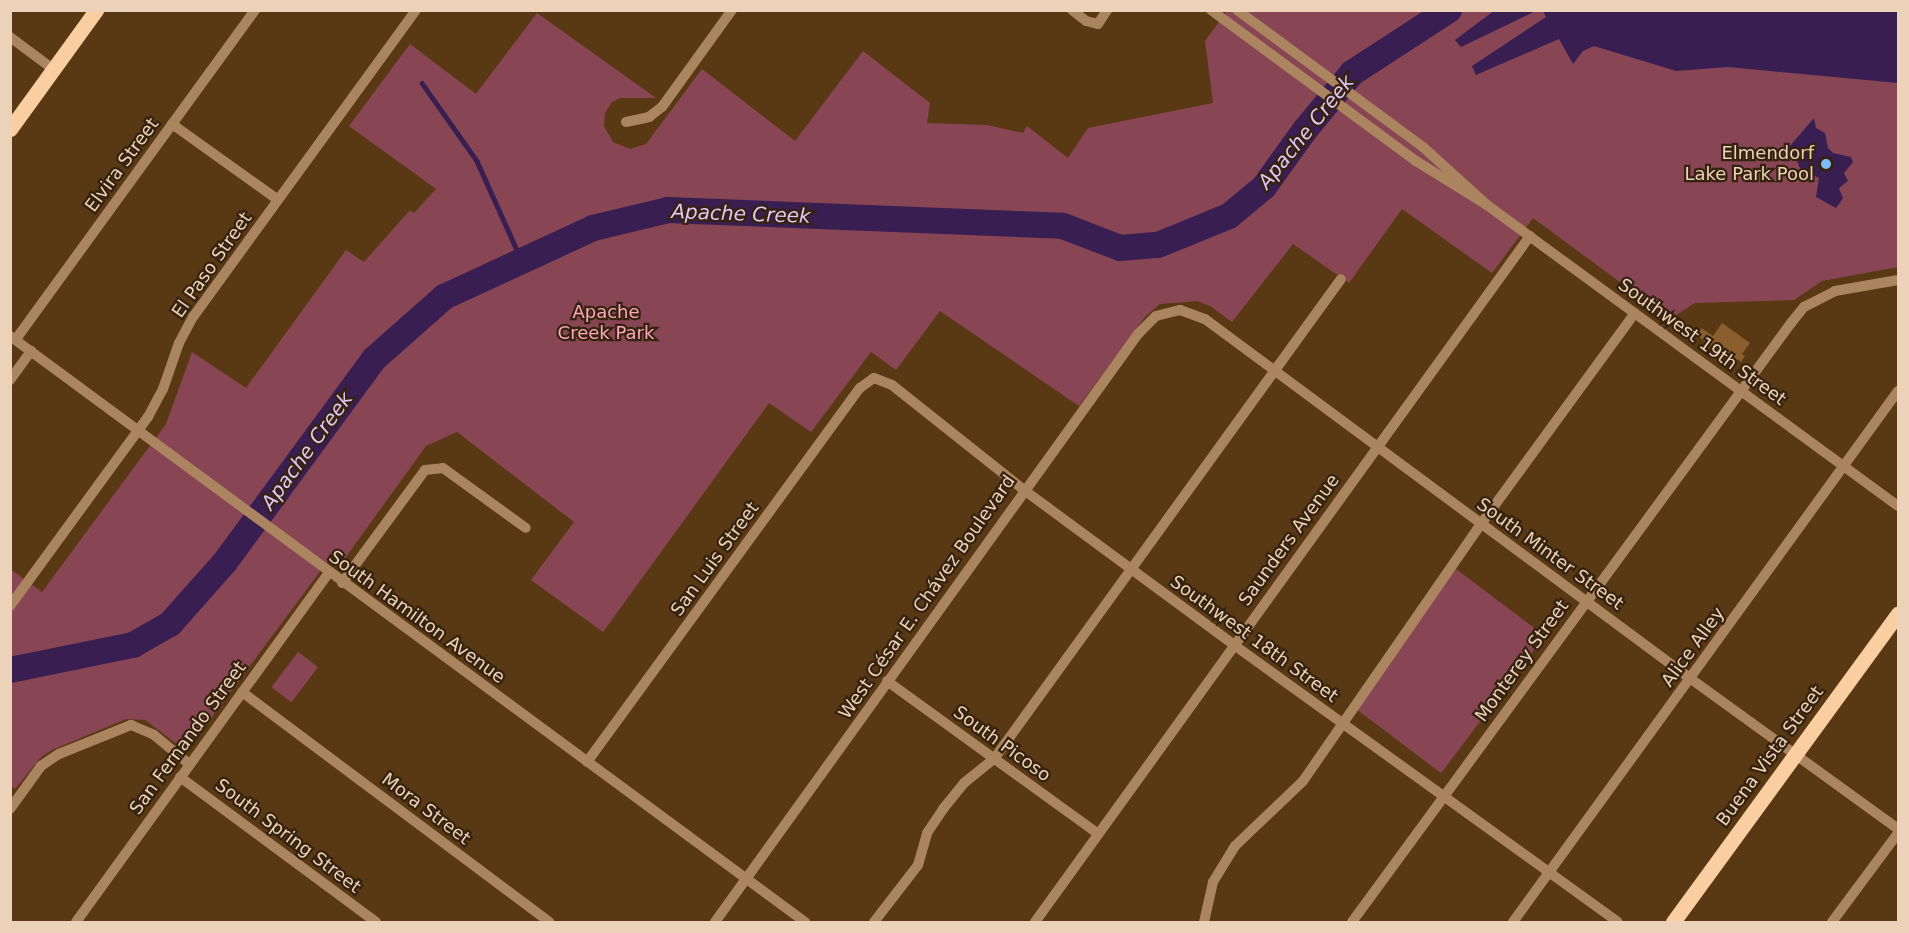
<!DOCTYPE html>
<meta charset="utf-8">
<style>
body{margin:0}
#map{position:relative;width:1909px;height:933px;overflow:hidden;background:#593913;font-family:"DejaVu Sans",sans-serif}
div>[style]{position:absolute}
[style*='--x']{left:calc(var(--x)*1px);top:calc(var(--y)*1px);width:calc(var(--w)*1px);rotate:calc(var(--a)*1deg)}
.green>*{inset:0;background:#884655;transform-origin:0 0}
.water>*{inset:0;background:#391e51}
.stream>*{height:4.5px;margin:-2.25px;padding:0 2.25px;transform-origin:2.25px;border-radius:2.25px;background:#391e51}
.river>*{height:26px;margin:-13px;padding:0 13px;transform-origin:13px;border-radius:13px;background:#391e51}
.building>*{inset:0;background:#8b5e2d}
.minor>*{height:10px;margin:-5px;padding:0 5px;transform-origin:5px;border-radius:5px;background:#aa855f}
.major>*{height:15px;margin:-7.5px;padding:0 7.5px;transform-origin:7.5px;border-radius:7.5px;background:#fbcea1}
.dots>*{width:16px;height:16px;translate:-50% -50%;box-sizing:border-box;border:3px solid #36230f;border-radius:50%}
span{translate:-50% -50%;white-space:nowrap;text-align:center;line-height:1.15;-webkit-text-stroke:4.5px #36230f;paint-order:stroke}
.poi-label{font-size:18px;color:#ebd2b9}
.right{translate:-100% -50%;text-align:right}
.street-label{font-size:18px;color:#ebd2b9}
.park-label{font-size:18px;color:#fba9b9}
.water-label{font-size:20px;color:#dfc7f9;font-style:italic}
.frame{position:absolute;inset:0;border:12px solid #ebd2b9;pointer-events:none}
</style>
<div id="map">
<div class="green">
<div style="clip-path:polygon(1227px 11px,1898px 11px,1898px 267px,1822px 281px,1794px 300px,1695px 303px,1670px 319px,1533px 218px,1492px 273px,1402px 209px,1349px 283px,1293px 244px,1232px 322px,1210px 306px,1197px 301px,1160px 304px,1145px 317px,1079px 406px,940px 311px,896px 370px,871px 352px,811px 432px,769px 403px,603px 632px,531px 580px,574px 522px,457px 432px,426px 446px,343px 561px,333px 554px,192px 744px,184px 749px,181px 747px,145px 720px,126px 719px,52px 750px,41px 757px,15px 789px,10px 785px,10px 569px,42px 592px,166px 424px,192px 352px,246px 388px,346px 250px,364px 262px,410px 210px,414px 213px,436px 189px,349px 126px,410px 44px,476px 94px,537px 13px,656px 98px,620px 98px,612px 102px,605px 113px,604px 126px,613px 142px,630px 149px,646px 144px,702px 69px,795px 141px,863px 51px,930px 103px,927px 123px,987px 125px,1023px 133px,1027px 126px,1068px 158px,1088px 128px,1213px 103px,1205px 41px)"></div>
<div style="left:1456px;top:569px;width:111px;height:172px;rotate:37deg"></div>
<div style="left:298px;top:652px;width:25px;height:44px;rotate:37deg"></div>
</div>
<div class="water">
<div style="clip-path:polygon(1495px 10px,1536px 11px,1461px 47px,1455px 40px)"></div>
<div style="clip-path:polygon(1543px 11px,1898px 11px,1898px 83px,1728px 67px,1676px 71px,1594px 46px,1583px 51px,1573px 64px,1559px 39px,1476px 75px,1472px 66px,1546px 17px)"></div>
<div style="clip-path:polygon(1814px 118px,1816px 128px,1825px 133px,1828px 148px,1833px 153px,1851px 157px,1853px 162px,1844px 173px,1848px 181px,1839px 188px,1843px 198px,1836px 208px,1816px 197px,1819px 178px,1800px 168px,1795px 156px,1783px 154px)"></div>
</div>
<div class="stream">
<div style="--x:422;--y:83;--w:95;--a:54.8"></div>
<div style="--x:477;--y:161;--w:110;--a:65.8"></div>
</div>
<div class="river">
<div style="--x:10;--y:670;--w:126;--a:-11.5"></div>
<div style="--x:133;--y:645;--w:43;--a:-29.6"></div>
<div style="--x:170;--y:624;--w:83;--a:-48.4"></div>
<div style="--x:225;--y:562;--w:252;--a:-53.7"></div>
<div style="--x:374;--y:359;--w:94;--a:-41.5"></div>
<div style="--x:444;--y:297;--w:164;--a:-24.8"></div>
<div style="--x:593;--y:228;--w:77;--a:-13.5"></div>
<div style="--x:668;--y:210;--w:395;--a:2.3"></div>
<div style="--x:1063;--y:226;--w:61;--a:21.1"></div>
<div style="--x:1120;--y:248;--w:38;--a:-5"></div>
<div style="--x:1158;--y:245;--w:77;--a:-22.2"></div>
<div style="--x:1229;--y:216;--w:45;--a:-39.6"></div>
<div style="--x:1264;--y:187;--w:70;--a:-54.3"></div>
<div style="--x:1305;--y:130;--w:74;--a:-50.5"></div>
<div style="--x:1352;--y:73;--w:116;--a:-33"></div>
</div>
<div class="building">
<div style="clip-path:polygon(1722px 323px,1750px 343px,1742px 354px,1745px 356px,1741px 362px,1738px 359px,1734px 363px,1696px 335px,1701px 328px,1713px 336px)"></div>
</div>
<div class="minor">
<div style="--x:1072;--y:10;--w:18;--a:38"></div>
<div style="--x:1086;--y:21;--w:12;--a:14"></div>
<div style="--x:1098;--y:24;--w:17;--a:-57"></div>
<div style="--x:1211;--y:10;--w:255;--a:36.4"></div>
<div style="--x:1416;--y:161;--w:84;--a:31.8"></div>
<div style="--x:1487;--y:205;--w:86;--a:-137.8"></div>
<div style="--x:1423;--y:147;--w:231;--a:-143.6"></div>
<div style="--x:10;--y:37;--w:54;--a:36.7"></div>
<div style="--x:626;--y:122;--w:24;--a:-12"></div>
<div style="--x:649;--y:117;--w:16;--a:-38"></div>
<div style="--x:662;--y:107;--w:120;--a:-54.2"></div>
<div style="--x:172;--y:124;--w:130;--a:35.6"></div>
<div style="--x:1487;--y:205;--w:509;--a:36.22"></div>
<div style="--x:10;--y:336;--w:988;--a:36.39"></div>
<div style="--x:16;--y:339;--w:407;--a:-54"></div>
<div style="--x:10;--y:380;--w:36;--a:-54"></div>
<div style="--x:342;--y:583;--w:140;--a:-53.7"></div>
<div style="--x:425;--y:470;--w:18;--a:-6"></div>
<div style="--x:443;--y:468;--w:102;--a:35.9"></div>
<div style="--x:10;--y:606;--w:234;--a:-53.9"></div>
<div style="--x:148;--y:417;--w:32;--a:-62"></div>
<div style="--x:163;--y:389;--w:49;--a:-70.8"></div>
<div style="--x:179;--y:343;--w:30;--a:-62"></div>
<div style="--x:193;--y:317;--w:379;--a:-54"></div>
<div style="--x:887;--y:681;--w:261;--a:35.9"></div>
<div style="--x:242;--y:692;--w:384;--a:36.8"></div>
<div style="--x:587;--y:762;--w:463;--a:-53.9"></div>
<div style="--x:860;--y:388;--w:17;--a:-36"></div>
<div style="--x:874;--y:378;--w:19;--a:21"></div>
<div style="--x:892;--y:385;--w:169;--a:38.5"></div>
<div style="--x:1024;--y:490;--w:261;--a:36.4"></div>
<div style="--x:1234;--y:645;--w:473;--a:35.8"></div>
<div style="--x:180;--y:777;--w:244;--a:36.5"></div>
<div style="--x:10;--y:809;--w:53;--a:-54.2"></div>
<div style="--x:41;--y:766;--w:22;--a:-34"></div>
<div style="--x:59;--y:754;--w:78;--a:-21.9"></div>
<div style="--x:131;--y:725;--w:25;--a:23"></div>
<div style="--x:154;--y:735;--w:45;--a:39.6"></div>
<div style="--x:76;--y:922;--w:431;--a:-54.1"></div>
<div style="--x:715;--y:922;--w:724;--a:-54.27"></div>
<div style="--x:1138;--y:334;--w:25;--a:-45"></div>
<div style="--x:1156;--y:316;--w:25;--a:-14"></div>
<div style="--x:1180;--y:310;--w:27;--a:20"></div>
<div style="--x:1205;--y:319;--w:605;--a:36.53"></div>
<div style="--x:1691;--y:679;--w:256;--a:35.9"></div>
<div style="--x:874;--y:922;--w:72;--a:-52.3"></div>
<div style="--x:918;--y:865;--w:33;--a:-74"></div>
<div style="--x:927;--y:833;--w:29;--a:-56"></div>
<div style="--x:943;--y:809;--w:33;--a:-51"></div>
<div style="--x:964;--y:783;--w:38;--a:-39"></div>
<div style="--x:994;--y:759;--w:592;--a:-54.14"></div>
<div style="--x:1035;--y:922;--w:846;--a:-54.19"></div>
<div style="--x:1204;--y:922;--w:41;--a:-77.3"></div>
<div style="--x:1213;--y:882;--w:42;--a:-58.6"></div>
<div style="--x:1235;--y:846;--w:94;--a:-43.7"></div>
<div style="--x:1303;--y:781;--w:313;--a:-55.3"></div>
<div style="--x:1481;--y:524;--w:261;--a:-53.9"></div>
<div style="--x:1352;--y:922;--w:743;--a:-53.76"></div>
<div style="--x:1791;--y:323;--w:21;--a:-51"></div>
<div style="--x:1804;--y:307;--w:35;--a:-27"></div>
<div style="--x:1835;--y:291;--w:64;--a:-9.9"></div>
<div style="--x:1513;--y:922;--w:656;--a:-54.06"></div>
<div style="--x:1832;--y:922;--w:111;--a:-53.4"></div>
</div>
<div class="major">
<div style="--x:10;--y:129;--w:147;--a:-54.1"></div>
<div style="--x:1673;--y:922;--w:382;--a:-53.9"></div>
</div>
<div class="dots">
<div style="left:1826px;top:164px;background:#7cbef9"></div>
</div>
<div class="poi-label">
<span class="right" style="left:1814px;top:164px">Elmendorf<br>Lake Park Pool</span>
</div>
<div class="street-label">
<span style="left:122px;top:165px;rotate:-54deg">Elvira Street</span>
<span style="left:212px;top:265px;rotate:-55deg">El Paso Street</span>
<span style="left:1702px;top:342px;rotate:36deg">Southwest 19th Street</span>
<span style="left:1289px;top:540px;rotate:-54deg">Saunders Avenue</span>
<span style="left:1550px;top:554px;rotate:36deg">South Minter Street</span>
<span style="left:715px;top:559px;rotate:-54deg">San Luis Street</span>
<span style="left:927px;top:597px;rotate:-55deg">West César E. Chávez Boulevard</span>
<span style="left:417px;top:617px;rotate:36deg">South Hamilton Avenue</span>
<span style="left:1254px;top:639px;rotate:36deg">Southwest 18th Street</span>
<span style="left:1693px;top:647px;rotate:-54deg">Alice Alley</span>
<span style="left:1522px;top:661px;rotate:-54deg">Monterey Street</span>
<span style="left:188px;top:738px;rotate:-54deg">San Fernando Street</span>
<span style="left:1002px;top:744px;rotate:36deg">South Picoso</span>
<span style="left:1770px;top:756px;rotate:-54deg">Buena Vista Street</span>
<span style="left:426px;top:809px;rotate:37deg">Mora Street</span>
<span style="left:288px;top:836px;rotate:37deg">South Spring Street</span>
</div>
<div class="park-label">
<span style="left:606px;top:323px">Apache<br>Creek Park</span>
</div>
<div class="water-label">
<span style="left:1306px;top:132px;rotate:-51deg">Apache Creek</span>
<span style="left:741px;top:214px;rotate:2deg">Apache Creek</span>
<span style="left:307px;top:451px;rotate:-54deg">Apache Creek</span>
</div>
<div class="frame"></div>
</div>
